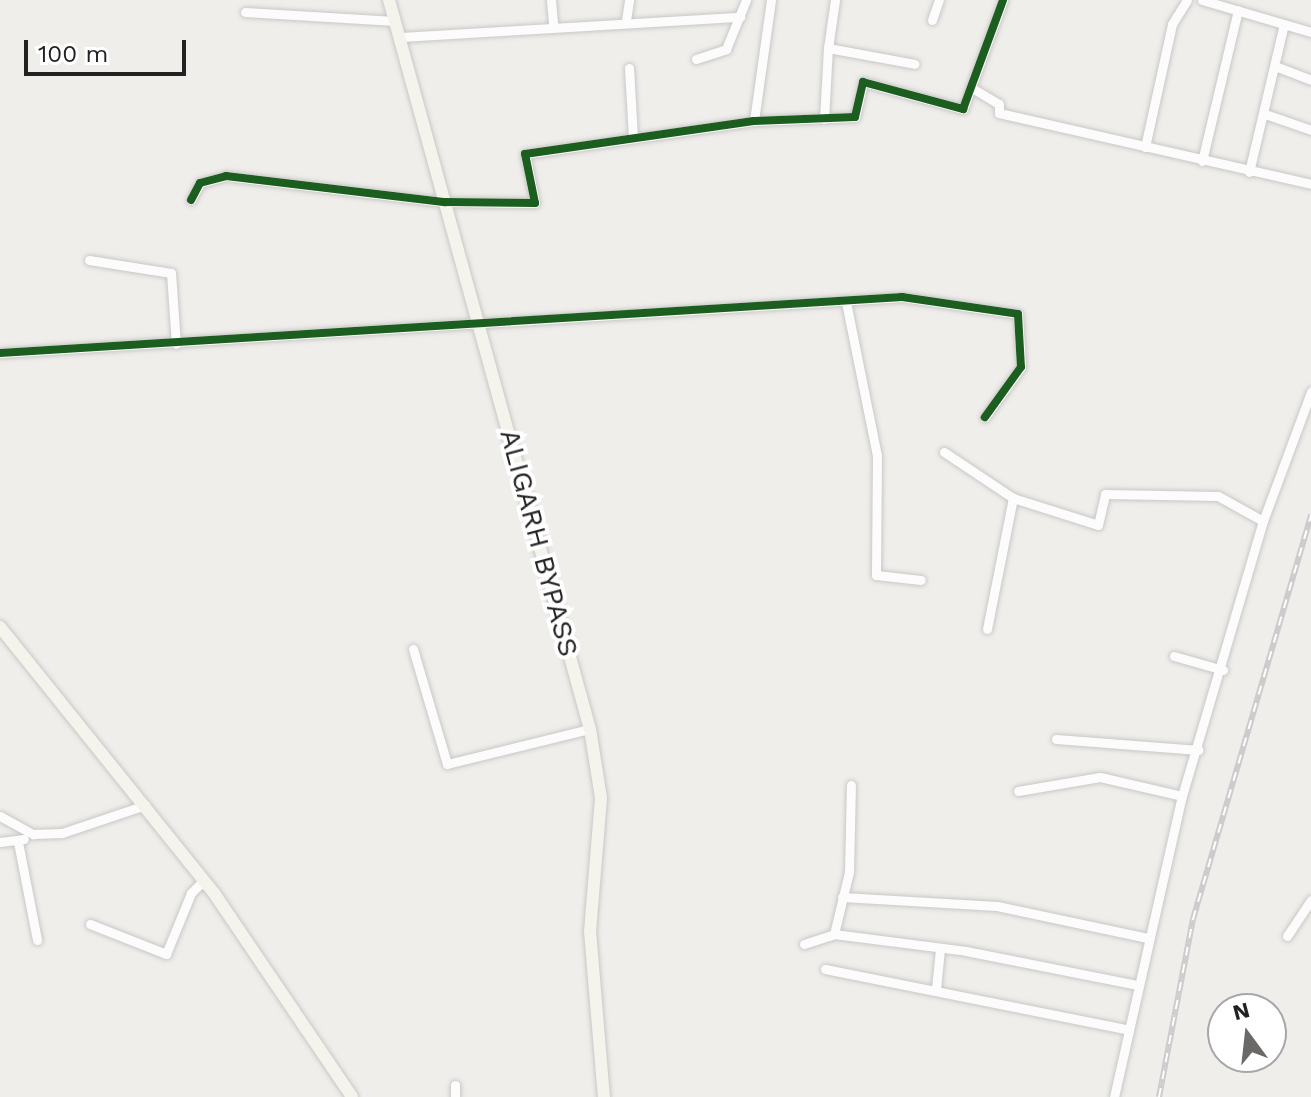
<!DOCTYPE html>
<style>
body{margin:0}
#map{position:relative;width:1311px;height:1097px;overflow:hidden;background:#f0eeeb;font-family:"Work Sans",sans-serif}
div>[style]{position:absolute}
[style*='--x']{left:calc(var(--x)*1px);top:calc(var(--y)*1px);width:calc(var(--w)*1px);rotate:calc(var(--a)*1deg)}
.roads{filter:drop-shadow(0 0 2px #c9c8c7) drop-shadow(0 0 2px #c9c8c7)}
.street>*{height:9px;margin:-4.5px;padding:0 4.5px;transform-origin:4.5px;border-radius:4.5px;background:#fdfcfc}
.secondary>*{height:12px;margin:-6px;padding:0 6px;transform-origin:6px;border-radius:6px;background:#f4f4ed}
.rail>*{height:6px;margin-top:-3px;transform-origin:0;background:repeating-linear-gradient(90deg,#fff 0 9px,#ccc 0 18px);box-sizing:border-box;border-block:2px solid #ccc}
.cycleway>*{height:8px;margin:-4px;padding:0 4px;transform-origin:4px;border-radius:4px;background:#1b5e20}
span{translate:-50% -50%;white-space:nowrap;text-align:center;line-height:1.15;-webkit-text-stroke:8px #fff;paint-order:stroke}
.street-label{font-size:28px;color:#222}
.north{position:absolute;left:1207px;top:993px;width:80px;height:80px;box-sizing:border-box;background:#fff;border:2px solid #a7a7a7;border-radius:50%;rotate:345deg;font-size:22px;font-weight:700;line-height:32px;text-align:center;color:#222}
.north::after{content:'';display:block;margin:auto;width:28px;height:36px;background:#6a6968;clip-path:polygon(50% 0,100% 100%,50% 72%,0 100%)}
.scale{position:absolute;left:24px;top:40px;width:162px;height:36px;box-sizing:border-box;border:4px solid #222;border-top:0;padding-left:10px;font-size:24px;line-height:28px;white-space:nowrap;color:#222;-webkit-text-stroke:6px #fff;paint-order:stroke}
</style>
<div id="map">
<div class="roads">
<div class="street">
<div style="--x:551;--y:0;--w:25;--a:85"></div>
<div style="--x:1202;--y:0;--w:114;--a:16.4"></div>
<div style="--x:245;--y:12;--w:150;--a:3.4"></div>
<div style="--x:626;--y:20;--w:20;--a:-81"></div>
<div style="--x:932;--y:20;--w:21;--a:-71"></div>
<div style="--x:401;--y:37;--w:340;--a:-3.4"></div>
<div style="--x:828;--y:48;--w:49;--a:-81.7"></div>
<div style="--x:696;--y:59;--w:32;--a:-18"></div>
<div style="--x:726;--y:49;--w:53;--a:-67.8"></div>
<div style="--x:1275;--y:66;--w:39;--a:21"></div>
<div style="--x:629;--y:68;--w:70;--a:86.7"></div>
<div style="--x:972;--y:88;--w:31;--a:31"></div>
<div style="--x:999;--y:104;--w:9;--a:90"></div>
<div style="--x:999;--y:113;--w:320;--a:12.8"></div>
<div style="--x:1265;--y:114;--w:49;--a:19.2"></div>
<div style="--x:824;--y:119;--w:71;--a:-86.8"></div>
<div style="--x:828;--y:48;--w:88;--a:10.4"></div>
<div style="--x:754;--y:121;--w:122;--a:-82"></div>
<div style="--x:1145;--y:147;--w:126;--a:-77.6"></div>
<div style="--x:1172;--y:24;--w:28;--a:-58"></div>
<div style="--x:1202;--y:161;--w:155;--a:-76.6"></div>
<div style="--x:1249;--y:172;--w:152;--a:-76.7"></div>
<div style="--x:191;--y:200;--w:19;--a:-62"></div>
<div style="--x:200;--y:183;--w:27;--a:-15"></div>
<div style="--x:226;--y:176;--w:221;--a:6.8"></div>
<div style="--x:445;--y:202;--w:90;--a:0.6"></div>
<div style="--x:535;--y:203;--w:50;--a:-101.5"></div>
<div style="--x:525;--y:154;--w:231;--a:-8.2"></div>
<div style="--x:754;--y:121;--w:101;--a:-2.3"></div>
<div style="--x:855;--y:117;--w:36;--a:-77"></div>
<div style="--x:863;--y:82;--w:104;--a:15.1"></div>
<div style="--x:963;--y:109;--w:116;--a:-69.8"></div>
<div style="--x:89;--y:260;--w:83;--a:9"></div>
<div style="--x:171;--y:273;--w:71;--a:86"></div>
<div style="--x:846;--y:302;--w:157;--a:78.6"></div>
<div style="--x:877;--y:456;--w:119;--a:90.5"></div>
<div style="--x:876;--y:575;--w:45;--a:6.3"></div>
<div style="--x:0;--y:353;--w:904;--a:-3.55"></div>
<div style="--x:902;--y:297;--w:117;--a:8.3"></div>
<div style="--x:1018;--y:314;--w:53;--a:86.8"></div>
<div style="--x:1021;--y:367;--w:62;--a:125.8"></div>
<div style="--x:944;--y:452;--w:83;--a:33.7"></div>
<div style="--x:1013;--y:498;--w:89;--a:17.6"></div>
<div style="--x:1098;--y:525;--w:32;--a:-77"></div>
<div style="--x:1105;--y:494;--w:113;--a:1"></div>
<div style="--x:1218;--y:496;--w:51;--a:29.1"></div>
<div style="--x:987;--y:629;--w:134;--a:-78.8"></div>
<div style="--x:413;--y:649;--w:120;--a:73.5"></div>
<div style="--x:447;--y:764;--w:147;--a:-13.8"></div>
<div style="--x:1174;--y:656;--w:51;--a:15.9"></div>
<div style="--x:1056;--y:739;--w:143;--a:4.4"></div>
<div style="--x:1018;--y:791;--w:83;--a:-9.7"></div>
<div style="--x:1100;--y:777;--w:84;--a:13"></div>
<div style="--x:0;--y:816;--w:38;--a:29"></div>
<div style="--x:33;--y:834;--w:29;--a:-2"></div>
<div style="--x:62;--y:833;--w:88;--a:-18.6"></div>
<div style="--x:0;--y:842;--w:24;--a:-7"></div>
<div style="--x:18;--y:842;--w:100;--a:79"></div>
<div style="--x:842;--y:897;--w:155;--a:3.3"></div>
<div style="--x:997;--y:906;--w:154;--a:12"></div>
<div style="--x:90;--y:924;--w:82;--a:21.5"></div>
<div style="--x:166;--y:954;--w:66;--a:-67.7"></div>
<div style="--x:191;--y:893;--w:18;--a:-45"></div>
<div style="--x:834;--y:934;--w:64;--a:-76.4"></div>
<div style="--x:849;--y:872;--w:87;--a:-88.7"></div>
<div style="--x:1287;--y:936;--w:43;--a:-56.3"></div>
<div style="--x:804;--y:944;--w:32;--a:-18"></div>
<div style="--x:834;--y:934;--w:133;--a:7.3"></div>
<div style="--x:966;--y:951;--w:174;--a:11.2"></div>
<div style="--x:825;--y:969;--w:310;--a:11.3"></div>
<div style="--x:936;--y:989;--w:40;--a:-84.3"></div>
<div style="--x:455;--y:1097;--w:12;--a:-90"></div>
<div style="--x:1114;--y:1097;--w:309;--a:-77.3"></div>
<div style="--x:1182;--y:796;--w:287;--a:-73.6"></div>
<div style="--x:1263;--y:521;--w:138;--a:-69.6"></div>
</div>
<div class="secondary">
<div style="--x:389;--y:0;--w:756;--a:74.59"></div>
<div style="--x:590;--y:729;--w:70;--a:80.9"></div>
<div style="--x:601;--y:798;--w:133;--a:94.7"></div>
<div style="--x:590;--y:931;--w:167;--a:85.2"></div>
<div style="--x:0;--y:627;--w:341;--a:51.2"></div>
<div style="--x:214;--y:893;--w:246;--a:55.9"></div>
</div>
</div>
<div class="rail">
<div style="--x:1159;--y:1097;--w:181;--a:-79.2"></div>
<div style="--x:1193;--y:919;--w:421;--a:-73.7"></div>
</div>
<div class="cycleway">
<div style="--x:191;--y:200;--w:19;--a:-62"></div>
<div style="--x:200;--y:183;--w:27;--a:-15"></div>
<div style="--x:226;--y:176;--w:221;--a:6.8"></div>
<div style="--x:445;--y:202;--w:90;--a:0.6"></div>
<div style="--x:535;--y:203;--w:50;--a:-101.5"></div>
<div style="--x:525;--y:154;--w:231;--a:-8.2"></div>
<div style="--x:754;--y:121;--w:101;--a:-2.3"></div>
<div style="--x:855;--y:117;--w:36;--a:-77"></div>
<div style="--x:863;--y:82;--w:104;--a:15.1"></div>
<div style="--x:963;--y:109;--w:116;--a:-69.8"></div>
<div style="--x:0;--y:353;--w:904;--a:-3.55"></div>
<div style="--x:902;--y:297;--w:117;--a:8.3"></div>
<div style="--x:1018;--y:314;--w:53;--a:86.8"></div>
<div style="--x:1021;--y:367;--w:62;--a:125.8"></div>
</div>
<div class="street-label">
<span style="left:539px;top:543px;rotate:75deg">ALIGARH BYPASS</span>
</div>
<div class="north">N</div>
<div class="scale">100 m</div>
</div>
